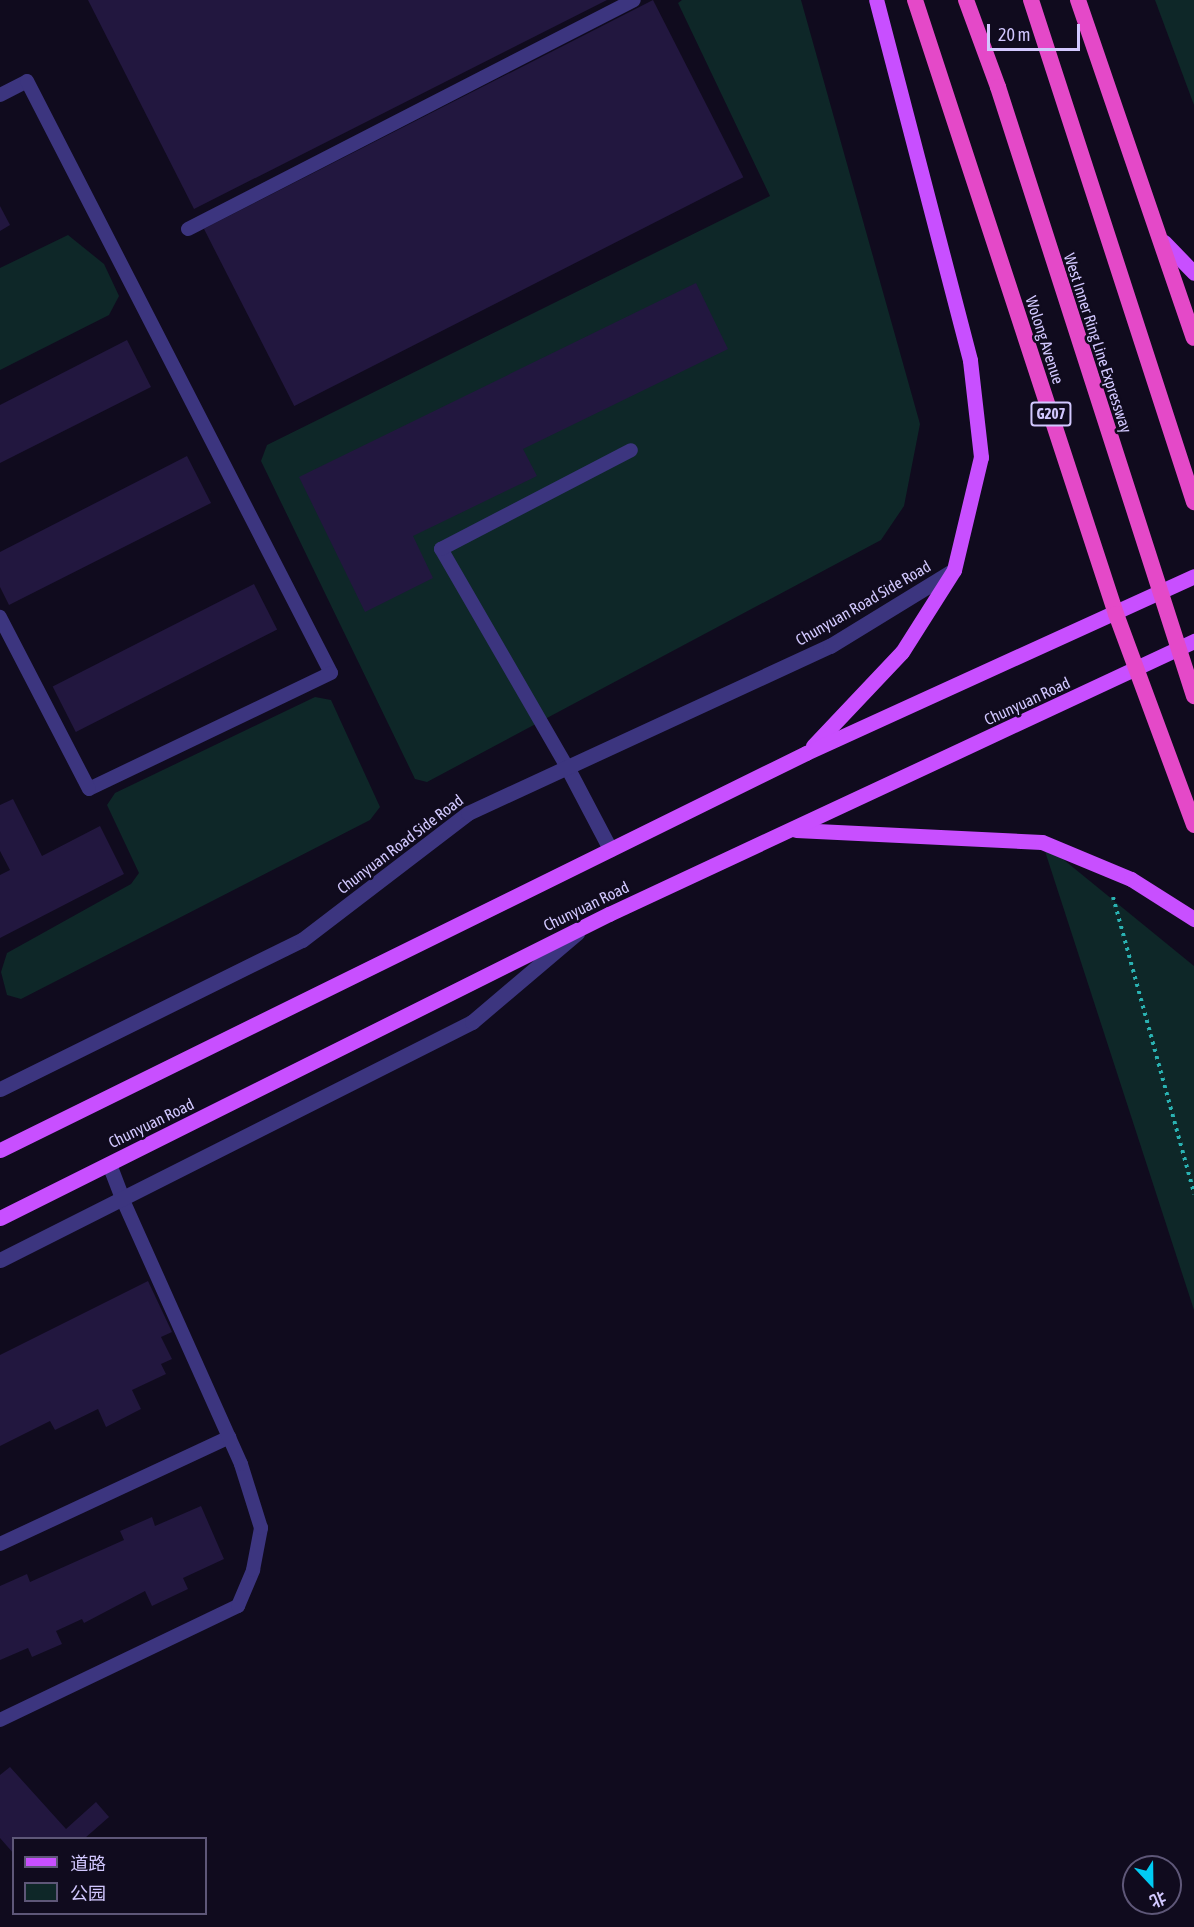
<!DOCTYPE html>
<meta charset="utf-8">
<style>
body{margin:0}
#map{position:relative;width:1194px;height:1927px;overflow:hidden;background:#100b1e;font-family:"Asap Condensed","Noto Sans SC",sans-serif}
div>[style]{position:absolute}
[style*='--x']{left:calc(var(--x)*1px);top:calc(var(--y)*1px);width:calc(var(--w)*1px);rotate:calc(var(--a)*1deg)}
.green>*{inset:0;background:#0e2728}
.building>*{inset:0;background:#22173f;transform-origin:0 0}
.path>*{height:4px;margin-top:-2px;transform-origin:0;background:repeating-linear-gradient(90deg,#2ab2b2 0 3px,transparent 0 7.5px)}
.service>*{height:14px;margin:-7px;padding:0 7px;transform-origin:7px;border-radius:7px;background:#3c357f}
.tertiary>*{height:15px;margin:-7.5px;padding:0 7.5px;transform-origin:7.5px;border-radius:7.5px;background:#3c357f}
.primary>*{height:15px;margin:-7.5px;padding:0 7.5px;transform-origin:7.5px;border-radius:7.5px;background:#c84fff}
.trunk>*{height:16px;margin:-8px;padding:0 8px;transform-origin:8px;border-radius:8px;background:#e449c8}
.trunk-bridge>*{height:16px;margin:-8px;padding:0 8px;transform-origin:8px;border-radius:8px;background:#e449c8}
span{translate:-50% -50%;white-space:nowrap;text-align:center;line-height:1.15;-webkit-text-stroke:5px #100b1e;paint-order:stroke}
.shield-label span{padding:2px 4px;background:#100b1e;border:2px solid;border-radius:4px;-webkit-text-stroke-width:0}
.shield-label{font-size:15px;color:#d2c8ff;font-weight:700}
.street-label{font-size:16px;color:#d2c8ff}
.legend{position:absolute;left:12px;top:1837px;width:195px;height:78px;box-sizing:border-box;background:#100b1e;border:2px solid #5e5778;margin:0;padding:8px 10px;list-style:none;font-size:18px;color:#d2c8ff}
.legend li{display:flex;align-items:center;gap:12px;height:30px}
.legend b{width:30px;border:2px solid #5e5778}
.north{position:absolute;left:1122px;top:1855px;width:60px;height:60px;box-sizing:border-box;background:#100b1e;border:2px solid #5e5778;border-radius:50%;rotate:158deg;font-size:16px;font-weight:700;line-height:24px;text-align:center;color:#d2c8ff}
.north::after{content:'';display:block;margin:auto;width:21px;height:27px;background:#00ccf3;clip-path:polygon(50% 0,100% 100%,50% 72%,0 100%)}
.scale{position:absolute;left:987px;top:24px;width:93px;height:27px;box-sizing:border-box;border:3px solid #d2c8ff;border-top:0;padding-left:8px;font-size:18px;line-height:21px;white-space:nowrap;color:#d2c8ff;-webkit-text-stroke:4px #100b1e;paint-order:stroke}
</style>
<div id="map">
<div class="green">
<div style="clip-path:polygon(682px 0,801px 0,920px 424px,904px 506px,881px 540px,427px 782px,415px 779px,261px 461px,267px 445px,770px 196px,678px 3px)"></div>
<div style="clip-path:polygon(1155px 0,1194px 0,1194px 105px)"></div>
<div style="clip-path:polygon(68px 235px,104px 264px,119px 296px,109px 315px,0 370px,0 268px)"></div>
<div style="clip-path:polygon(315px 697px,331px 700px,380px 807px,370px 820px,21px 999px,7px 995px,1px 972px,7px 953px,131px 884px,139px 873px,107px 805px,115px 793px)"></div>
<div style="clip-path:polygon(1042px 842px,1194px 966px,1194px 1310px)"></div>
</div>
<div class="building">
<div style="clip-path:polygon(88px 0,607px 0,194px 209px)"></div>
<div style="left:653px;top:0;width:199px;height:504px;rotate:63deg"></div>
<div style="clip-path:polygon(0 206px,10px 225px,0 231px)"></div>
<div style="clip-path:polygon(696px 283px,728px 349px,523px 449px,537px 476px,413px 536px,433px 578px,365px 612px,299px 477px)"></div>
<div style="clip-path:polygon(127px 340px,151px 387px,0 463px,0 405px)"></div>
<div style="clip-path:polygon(187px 456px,211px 503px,9px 605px,0 587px,0 552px)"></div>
<div style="left:254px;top:584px;width:51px;height:226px;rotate:63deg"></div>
<div style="clip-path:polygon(13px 799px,42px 856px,100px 826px,124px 874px,0 938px,0 875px,10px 870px,0 851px,0 805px)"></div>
<div style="clip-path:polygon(148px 1281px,172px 1332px,161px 1337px,172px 1359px,161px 1364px,166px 1374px,132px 1390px,141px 1409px,106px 1427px,98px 1409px,55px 1430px,50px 1421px,0 1446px,0 1355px)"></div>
<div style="clip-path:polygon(201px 1506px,224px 1559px,183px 1578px,188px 1589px,152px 1606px,145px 1591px,84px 1623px,82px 1619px,56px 1631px,62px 1644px,32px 1657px,28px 1648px,0 1660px,0 1586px,27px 1574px,30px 1582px,124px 1540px,120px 1531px,152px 1517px,155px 1526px)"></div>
<div style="clip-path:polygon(10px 1767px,66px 1829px,96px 1802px,109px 1817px,85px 1838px,14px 1838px,14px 1854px,0 1838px,0 1775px)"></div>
</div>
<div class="path">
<div style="--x:1113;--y:897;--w:308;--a:74.7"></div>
</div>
<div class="service">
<div style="--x:0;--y:95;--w:30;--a:-27"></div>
<div style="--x:27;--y:81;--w:665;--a:62.82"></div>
<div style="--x:331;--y:673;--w:268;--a:154.4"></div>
<div style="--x:89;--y:789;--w:194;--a:-117.4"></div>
<div style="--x:188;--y:229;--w:501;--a:-27.18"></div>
<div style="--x:567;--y:767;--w:252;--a:-120"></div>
<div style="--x:441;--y:549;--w:214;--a:-27.5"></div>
<div style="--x:0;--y:1544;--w:253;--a:-25"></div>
<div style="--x:0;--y:1720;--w:264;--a:-25.6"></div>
<div style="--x:238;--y:1606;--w:39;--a:-67"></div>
<div style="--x:253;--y:1570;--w:43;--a:-79.2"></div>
<div style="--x:261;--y:1528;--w:67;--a:-107.4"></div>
<div style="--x:241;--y:1464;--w:291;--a:-114.1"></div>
</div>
<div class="tertiary">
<div style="--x:567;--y:767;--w:93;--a:62.3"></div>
<div style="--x:0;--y:1089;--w:337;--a:-26.3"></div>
<div style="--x:302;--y:940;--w:209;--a:-37.4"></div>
<div style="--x:468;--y:813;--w:399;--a:-24.8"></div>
<div style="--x:830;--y:646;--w:145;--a:-31.5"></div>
<div style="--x:109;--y:1164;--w:36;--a:69"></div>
<div style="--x:0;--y:1260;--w:529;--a:-26.76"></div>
<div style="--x:472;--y:1022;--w:138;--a:-40.3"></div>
</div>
<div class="primary">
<div style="--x:1164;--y:242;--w:43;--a:45.9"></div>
<div style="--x:813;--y:746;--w:129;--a:-46.6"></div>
<div style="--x:902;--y:652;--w:97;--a:-57.6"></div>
<div style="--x:954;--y:570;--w:116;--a:-76.6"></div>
<div style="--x:981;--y:457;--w:98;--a:-96.5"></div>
<div style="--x:970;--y:360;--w:372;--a:-104.6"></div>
<div style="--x:796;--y:830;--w:246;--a:2.8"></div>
<div style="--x:1042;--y:842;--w:96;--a:22.6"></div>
<div style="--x:1131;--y:879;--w:75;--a:32.4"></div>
<div style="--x:0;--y:1150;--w:898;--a:-26.22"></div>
<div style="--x:806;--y:753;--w:426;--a:-24.5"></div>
<div style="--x:0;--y:1218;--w:681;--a:-26.53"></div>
<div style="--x:609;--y:914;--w:646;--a:-25.02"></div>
</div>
<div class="trunk">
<div style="--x:915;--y:0;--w:646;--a:71.87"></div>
<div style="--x:1116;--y:614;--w:225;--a:69.7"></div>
<div style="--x:1031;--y:0;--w:528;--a:72.01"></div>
<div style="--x:1078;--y:0;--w:357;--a:71.1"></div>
</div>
<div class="trunk-bridge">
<div style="--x:966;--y:0;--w:93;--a:69.8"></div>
<div style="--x:998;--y:87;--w:640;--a:72.16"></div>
</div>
<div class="shield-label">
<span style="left:1051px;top:414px">G207</span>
</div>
<div class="street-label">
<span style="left:1045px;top:340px;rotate:72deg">Wolong Avenue</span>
<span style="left:1098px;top:343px;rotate:72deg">West Inner Ring Line Expressway</span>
<span style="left:863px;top:603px;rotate:-30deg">Chunyuan Road Side Road</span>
<span style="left:1027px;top:701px;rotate:-25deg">Chunyuan Road</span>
<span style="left:400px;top:844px;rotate:-37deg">Chunyuan Road Side Road</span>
<span style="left:586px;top:906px;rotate:-26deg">Chunyuan Road</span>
<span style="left:151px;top:1123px;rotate:-26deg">Chunyuan Road</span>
</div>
<ul class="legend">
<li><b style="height:8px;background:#c84fff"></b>道路</li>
<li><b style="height:16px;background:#0e2728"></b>公园</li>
</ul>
<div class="north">北</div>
<div class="scale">20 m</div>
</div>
